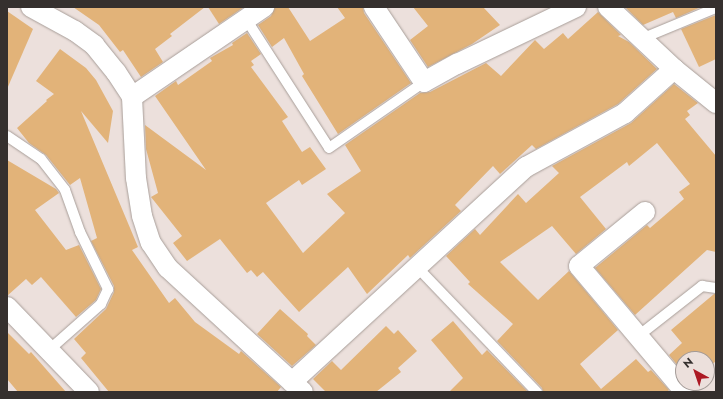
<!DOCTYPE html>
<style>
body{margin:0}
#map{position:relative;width:723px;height:399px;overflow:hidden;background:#ece0dc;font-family:Jost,sans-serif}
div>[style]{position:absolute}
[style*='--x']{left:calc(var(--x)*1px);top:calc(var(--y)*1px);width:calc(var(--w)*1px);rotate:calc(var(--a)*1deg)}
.building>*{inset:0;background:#e2b379}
.roads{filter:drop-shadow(0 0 1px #a89e99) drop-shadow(0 0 1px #a89e99)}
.service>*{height:10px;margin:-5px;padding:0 5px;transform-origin:5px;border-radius:5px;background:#fff}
.minor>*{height:20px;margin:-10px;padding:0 10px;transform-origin:10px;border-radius:10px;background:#fff}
span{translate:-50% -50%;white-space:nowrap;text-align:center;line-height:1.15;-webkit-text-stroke:3.5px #ece0dc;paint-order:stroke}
.frame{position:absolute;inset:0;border:8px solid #35302e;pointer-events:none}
.north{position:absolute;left:675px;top:351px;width:40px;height:40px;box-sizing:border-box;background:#ece0dc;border:1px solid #a39a96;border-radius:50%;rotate:320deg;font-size:11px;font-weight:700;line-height:16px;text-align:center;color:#35302e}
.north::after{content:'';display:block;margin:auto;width:14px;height:18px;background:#ac1923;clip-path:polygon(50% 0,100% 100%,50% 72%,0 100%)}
</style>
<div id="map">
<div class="building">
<div style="clip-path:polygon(73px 7px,205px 7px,170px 34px,172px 36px,155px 49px,163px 62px,141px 77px,123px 50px,120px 52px,99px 25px)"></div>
<div style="clip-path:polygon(208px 7px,244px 7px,219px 24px)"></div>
<div style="clip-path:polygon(275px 7px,288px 7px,310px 41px,345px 18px,337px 7px,363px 7px,364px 13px,411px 83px,338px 134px,302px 76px,304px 74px,284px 38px,272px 47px,258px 25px,271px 16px)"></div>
<div style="clip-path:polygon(413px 7px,483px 7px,500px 25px,472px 44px,428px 67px,410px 40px,428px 26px)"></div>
<div style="clip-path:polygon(625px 7px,701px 7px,676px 18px,673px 12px,643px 25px)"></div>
<div style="clip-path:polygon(7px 11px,33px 29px,7px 89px)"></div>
<div style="clip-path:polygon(598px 12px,621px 35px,618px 36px,629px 42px,657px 69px,618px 104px,536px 149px,532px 145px,500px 174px,493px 166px,455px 205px,461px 211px,410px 258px,408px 255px,367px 294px,348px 267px,299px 312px,263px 272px,257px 277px,251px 270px,247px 273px,220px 239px,187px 261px,173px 243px,182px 236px,151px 197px,158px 193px,146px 149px,145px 125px,206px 170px,155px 96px,176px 81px,178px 85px,212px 61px,210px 58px,233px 45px,232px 43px,247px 33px,261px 54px,251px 61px,254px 65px,251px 67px,288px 117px,282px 121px,302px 152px,310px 147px,326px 169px,302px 185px,299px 180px,266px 203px,303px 253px,345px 213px,327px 194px,361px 171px,345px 145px,420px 93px,430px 92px,486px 63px,501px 76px,535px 40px,544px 49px,563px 33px,568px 39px)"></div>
<div style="clip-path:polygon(716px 15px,716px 59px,699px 67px,681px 29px)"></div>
<div style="clip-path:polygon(60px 49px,86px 68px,96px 80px,113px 111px,108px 143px,81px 111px,138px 247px,132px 250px,169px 303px,175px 298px,195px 322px,239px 354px,241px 351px,281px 387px,277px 392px,109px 392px,81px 358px,86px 353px,74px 339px,106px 309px,114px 292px,114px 286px,91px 241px,97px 238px,80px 178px,70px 185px,46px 155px,29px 143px,17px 128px,47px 101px,46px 100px,54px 94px,36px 81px)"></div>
<div style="clip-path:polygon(674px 84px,698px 103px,687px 111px,690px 115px,685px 119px,716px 156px,716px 252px,707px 250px,635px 315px,595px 268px,647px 225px,650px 228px,684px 199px,679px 192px,690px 184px,657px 143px,629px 166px,627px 162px,580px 197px,606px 229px,576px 254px,552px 226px,500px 262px,538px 300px,569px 271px,618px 330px,580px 364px,601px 389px,636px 359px,648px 372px,651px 370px,669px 390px,667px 392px,543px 392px,542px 388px,497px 341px,513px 324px,468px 284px,470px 282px,446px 256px,475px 229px,480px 235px,518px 194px,526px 203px,559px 173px,552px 166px,631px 123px)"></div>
<div style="clip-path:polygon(7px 160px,56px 189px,59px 193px,35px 210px,66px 250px,79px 245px,101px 289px,96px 300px,76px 317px,41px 277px,32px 285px,26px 279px,7px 296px)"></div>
<div style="clip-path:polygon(714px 294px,716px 294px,716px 361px,707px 369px,707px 359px,683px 359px,683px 372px,669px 355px,682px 343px,671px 330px)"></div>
<div style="clip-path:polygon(280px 309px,308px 334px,307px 336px,316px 345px,292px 366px,257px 334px)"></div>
<div style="clip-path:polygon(453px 321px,482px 355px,487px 350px,528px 392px,449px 392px,463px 378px,431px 340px)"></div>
<div style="clip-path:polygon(386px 326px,394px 334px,398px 330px,417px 351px,398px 368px,401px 372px,376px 392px,326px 392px,313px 379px,332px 361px,341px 370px)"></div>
<div style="clip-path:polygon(7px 332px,29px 354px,31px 352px,66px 392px,18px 392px,7px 379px)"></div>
</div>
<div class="roads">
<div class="service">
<div style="--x:246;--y:19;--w:153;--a:57.2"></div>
<div style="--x:329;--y:148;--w:116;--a:-34.8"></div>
<div style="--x:641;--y:39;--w:81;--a:-22.5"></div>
<div style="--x:7;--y:136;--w:41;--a:34.1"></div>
<div style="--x:41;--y:159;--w:39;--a:52"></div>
<div style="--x:65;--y:190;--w:45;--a:70.3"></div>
<div style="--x:80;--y:232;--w:64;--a:63.8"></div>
<div style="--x:108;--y:289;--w:17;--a:115"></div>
<div style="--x:101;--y:304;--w:69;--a:138.5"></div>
<div style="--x:416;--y:266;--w:175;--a:46.2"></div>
<div style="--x:637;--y:337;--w:83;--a:-38.1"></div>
<div style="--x:702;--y:286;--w:14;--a:8"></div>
</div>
<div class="minor">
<div style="--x:31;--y:7;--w:50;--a:28.6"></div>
<div style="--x:75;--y:31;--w:24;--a:36"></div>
<div style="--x:94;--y:45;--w:35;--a:51"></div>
<div style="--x:116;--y:72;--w:30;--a:57"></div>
<div style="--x:132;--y:97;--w:81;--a:87.2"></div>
<div style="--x:136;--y:178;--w:38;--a:81"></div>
<div style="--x:142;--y:216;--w:28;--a:72"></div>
<div style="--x:151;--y:243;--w:30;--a:56"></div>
<div style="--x:168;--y:268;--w:183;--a:42.6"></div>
<div style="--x:374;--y:7;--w:90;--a:56.3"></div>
<div style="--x:424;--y:82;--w:38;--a:-29"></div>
<div style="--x:457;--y:64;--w:132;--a:-25.6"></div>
<div style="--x:608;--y:7;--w:91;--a:43.2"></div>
<div style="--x:674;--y:69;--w:54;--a:39"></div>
<div style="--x:132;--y:97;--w:160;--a:-34.3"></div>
<div style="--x:645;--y:212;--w:85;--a:140.7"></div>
<div style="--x:579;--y:266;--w:165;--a:49.9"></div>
<div style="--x:7;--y:307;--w:118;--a:46"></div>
<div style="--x:292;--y:382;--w:318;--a:-42.6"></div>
<div style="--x:526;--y:167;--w:113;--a:-28.6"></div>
<div style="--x:625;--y:113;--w:66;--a:-41.9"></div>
</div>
</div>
<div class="frame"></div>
<div class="north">N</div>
</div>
